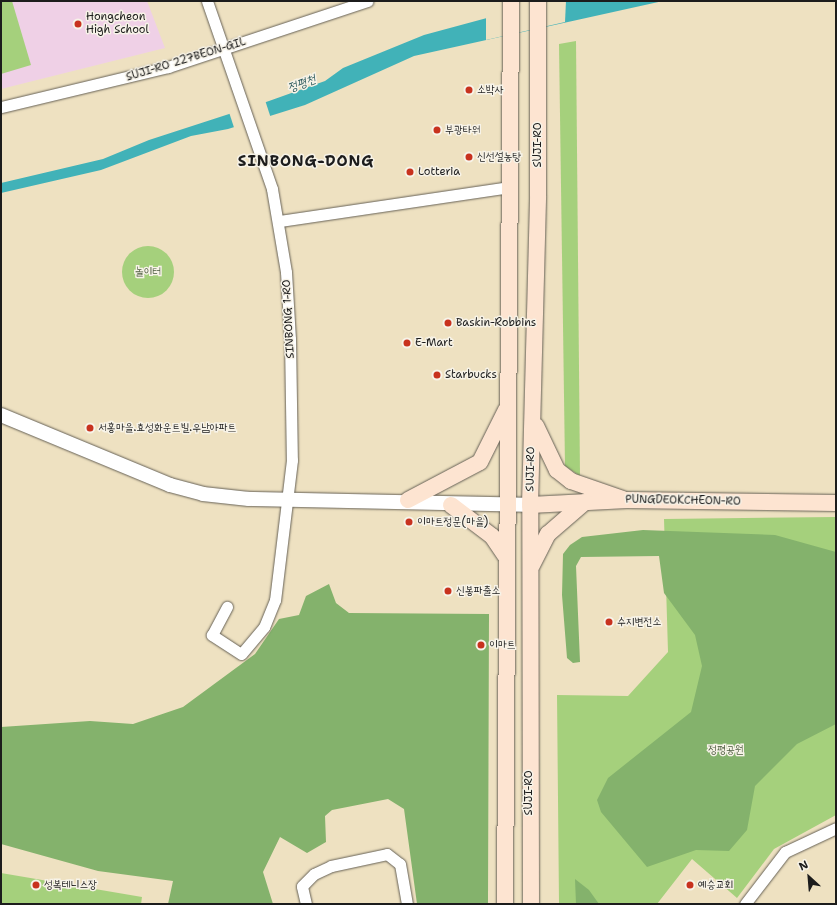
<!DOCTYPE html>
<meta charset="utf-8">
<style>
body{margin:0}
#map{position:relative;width:837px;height:905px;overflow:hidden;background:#eee1c1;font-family:"Shantell Sans","Poor Story",sans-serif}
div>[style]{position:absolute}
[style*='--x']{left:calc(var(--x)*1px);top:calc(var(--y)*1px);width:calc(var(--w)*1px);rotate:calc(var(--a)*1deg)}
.built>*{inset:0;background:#efd0e6}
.green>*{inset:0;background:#a5d07c}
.round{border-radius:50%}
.forest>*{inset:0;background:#84b26c}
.water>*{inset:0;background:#41b2b8}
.pier>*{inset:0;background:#eee1c1;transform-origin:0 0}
.roads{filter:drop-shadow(0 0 1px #666156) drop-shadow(0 0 1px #666156)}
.minor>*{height:11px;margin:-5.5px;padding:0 5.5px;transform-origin:5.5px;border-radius:5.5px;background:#fff}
.tertiary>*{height:14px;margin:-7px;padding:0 7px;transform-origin:7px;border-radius:7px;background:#fff}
.secondary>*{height:16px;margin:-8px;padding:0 8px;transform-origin:8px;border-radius:8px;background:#fde4d1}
.dots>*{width:11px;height:11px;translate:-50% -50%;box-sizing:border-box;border:2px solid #f7f3e8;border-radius:50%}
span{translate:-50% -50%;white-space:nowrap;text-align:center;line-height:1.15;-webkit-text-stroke:3px #f7f3e8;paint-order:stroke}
.poi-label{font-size:11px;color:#1c1c1c}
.left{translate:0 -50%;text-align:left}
.street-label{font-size:11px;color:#1c1c1c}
.park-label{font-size:11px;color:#4c5b3e}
.water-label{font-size:12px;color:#2b585a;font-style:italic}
.district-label{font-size:15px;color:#1c1c1c;font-weight:700;letter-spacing:1px}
.frame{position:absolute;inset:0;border:2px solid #1c1c1c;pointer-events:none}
.north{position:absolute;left:789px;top:857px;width:40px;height:40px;-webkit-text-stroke:3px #f7f3e8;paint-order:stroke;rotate:334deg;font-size:11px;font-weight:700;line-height:16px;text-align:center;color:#1c1c1c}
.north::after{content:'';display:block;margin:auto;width:14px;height:18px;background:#1c1c1c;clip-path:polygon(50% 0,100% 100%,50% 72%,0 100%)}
</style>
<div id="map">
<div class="built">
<div style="clip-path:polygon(1px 1px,147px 1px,165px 48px,1px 89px)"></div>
</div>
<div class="green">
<div style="clip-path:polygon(1px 1px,12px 1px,31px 65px,1px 74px)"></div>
<div style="clip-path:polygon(576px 41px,580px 476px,565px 466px,559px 44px)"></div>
<div class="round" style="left:122px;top:246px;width:52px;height:52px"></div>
<div style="clip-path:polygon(836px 517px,836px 815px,774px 849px,737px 898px,692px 859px,657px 904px,559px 904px,557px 695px,628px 696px,668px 652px,664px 519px)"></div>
<div style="clip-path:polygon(1px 873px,142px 897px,141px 904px,1px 904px)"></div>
</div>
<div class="forest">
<div style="clip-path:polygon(643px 530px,775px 535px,836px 552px,836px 724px,797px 744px,755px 786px,747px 830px,729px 851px,696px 850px,647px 867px,601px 812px,597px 800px,608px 778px,691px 712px,702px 666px,695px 635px,664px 593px,659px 556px,581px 557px,576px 566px,580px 662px,573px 663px,567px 658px,562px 595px,563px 554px,570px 545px,582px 537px)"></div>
<div style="clip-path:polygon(329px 584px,336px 603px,349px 613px,489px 614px,488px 904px,417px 904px,404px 809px,388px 799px,332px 810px,325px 816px,326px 842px,307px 853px,280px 837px,263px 872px,273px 904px,168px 904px,173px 881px,98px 871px,1px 844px,1px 727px,90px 721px,133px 724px,183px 707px,255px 654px,279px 619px,299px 615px,306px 596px)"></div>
<div style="clip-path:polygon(575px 879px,589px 890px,599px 904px,576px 904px)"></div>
</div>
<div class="water">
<div style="clip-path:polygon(550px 1px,663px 1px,414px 56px,305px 105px,228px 129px,191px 136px,101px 170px,1px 193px,1px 183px,103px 159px,149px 140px,269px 101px,325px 81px,343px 68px,424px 35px)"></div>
</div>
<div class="pier">
<div style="clip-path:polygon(540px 1px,566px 1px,565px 22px,486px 40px,486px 14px)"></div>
<div style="left:265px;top:100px;width:19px;height:38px;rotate:72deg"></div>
</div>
<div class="roads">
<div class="minor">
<div style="--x:207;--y:1;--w:199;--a:70.9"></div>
<div style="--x:272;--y:189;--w:84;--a:80.4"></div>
<div style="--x:286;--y:272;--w:67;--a:86.6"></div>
<div style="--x:290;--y:339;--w:121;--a:89.1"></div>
<div style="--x:292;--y:460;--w:141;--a:96.9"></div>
<div style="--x:275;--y:600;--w:29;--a:112"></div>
<div style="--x:264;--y:627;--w:35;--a:130"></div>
<div style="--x:241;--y:654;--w:35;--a:-147"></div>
<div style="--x:212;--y:635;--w:32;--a:-62"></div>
<div style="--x:1;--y:107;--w:172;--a:-13.5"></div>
<div style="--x:168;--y:67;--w:210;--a:-18.3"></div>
<div style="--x:280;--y:221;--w:232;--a:-8.4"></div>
<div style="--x:306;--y:904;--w:18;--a:-103"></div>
<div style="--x:302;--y:886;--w:17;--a:-45"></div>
<div style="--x:314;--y:874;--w:19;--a:-25"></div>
<div style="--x:331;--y:866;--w:57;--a:-12.1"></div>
<div style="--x:387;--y:854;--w:16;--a:38"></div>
<div style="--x:400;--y:864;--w:41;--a:80.1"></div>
<div style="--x:745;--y:904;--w:66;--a:-52.4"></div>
<div style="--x:785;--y:852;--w:56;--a:-25.2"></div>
</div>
<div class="tertiary">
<div style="--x:1;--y:415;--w:183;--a:22.5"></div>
<div style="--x:170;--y:485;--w:34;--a:15"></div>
<div style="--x:203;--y:494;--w:46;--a:6.2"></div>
<div style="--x:249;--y:499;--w:281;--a:1.2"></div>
</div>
<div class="secondary">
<div style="--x:536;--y:426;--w:49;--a:64.5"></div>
<div style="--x:557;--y:470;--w:18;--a:38"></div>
<div style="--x:571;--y:481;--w:55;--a:19.1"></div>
<div style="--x:408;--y:500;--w:81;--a:-27.8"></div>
<div style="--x:480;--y:462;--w:58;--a:-63.4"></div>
<div style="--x:451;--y:505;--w:51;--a:37.1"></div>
<div style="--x:492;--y:536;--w:23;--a:56"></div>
<div style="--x:530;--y:505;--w:97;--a:-3"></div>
<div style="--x:627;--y:500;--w:209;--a:0.8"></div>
<div style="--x:532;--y:565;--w:35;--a:-63"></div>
<div style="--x:548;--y:534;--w:49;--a:-40.9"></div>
<div style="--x:505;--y:904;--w:903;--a:-89.62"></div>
<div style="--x:531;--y:904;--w:399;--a:-90.1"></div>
<div style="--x:530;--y:505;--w:309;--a:-88.5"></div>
<div style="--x:538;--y:196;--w:195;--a:-90"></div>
</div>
</div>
<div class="dots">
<div style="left:78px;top:24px;background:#c8321e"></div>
<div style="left:469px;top:90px;background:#c8321e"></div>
<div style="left:437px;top:130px;background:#c8321e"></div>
<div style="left:469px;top:157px;background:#c8321e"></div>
<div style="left:410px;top:172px;background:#c8321e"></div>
<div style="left:448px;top:323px;background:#c8321e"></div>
<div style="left:407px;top:343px;background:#c8321e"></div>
<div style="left:437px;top:375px;background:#c8321e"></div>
<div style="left:90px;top:428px;background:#c8321e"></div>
<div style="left:409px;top:522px;background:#c8321e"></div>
<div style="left:448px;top:591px;background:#c8321e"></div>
<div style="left:609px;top:622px;background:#c8321e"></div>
<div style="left:481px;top:645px;background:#c8321e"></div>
<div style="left:36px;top:885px;background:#c8321e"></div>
<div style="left:690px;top:885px;background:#c8321e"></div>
</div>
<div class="poi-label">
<span class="left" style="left:86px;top:24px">Hongcheon<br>High School</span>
<span class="left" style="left:477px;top:90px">소박사</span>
<span class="left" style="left:445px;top:130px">부광타워</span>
<span class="left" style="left:477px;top:157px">신선설농탕</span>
<span class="left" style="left:418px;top:172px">Lotteria</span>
<span class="left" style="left:456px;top:323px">Baskin-Robbins</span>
<span class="left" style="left:415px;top:343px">E-Mart</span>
<span class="left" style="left:445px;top:375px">Starbucks</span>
<span class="left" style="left:98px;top:428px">서홍마을.효성화운트빌.우남아파트</span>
<span class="left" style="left:417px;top:522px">이마트정문(마을)</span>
<span class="left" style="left:456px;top:591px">신봉파출소</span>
<span class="left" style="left:617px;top:622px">수지변전소</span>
<span class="left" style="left:489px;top:645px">이마트</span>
<span class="left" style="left:44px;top:885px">성복테니스장</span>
<span class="left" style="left:698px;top:885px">예승교회</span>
</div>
<div class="street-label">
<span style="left:186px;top:60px;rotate:-17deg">SUJI-RO 227BEON-GIL</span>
<span style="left:538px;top:145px;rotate:-90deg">SUJI-RO</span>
<span style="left:289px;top:319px;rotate:-93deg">SINBONG 1-RO</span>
<span style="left:531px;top:469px;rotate:-89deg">SUJI-RO</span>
<span style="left:683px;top:501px;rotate:1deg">PUNGDEOKCHEON-RO</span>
<span style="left:529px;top:793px;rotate:-90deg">SUJI-RO</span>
</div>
<div class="park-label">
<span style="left:148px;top:272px">놀이터</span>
<span style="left:726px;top:750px">정평공원</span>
</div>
<div class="water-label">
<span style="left:302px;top:84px;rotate:-21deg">정평천</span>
</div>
<div class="district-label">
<span style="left:306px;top:162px">SINBONG-DONG</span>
</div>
<div class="frame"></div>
<div class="north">N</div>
</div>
